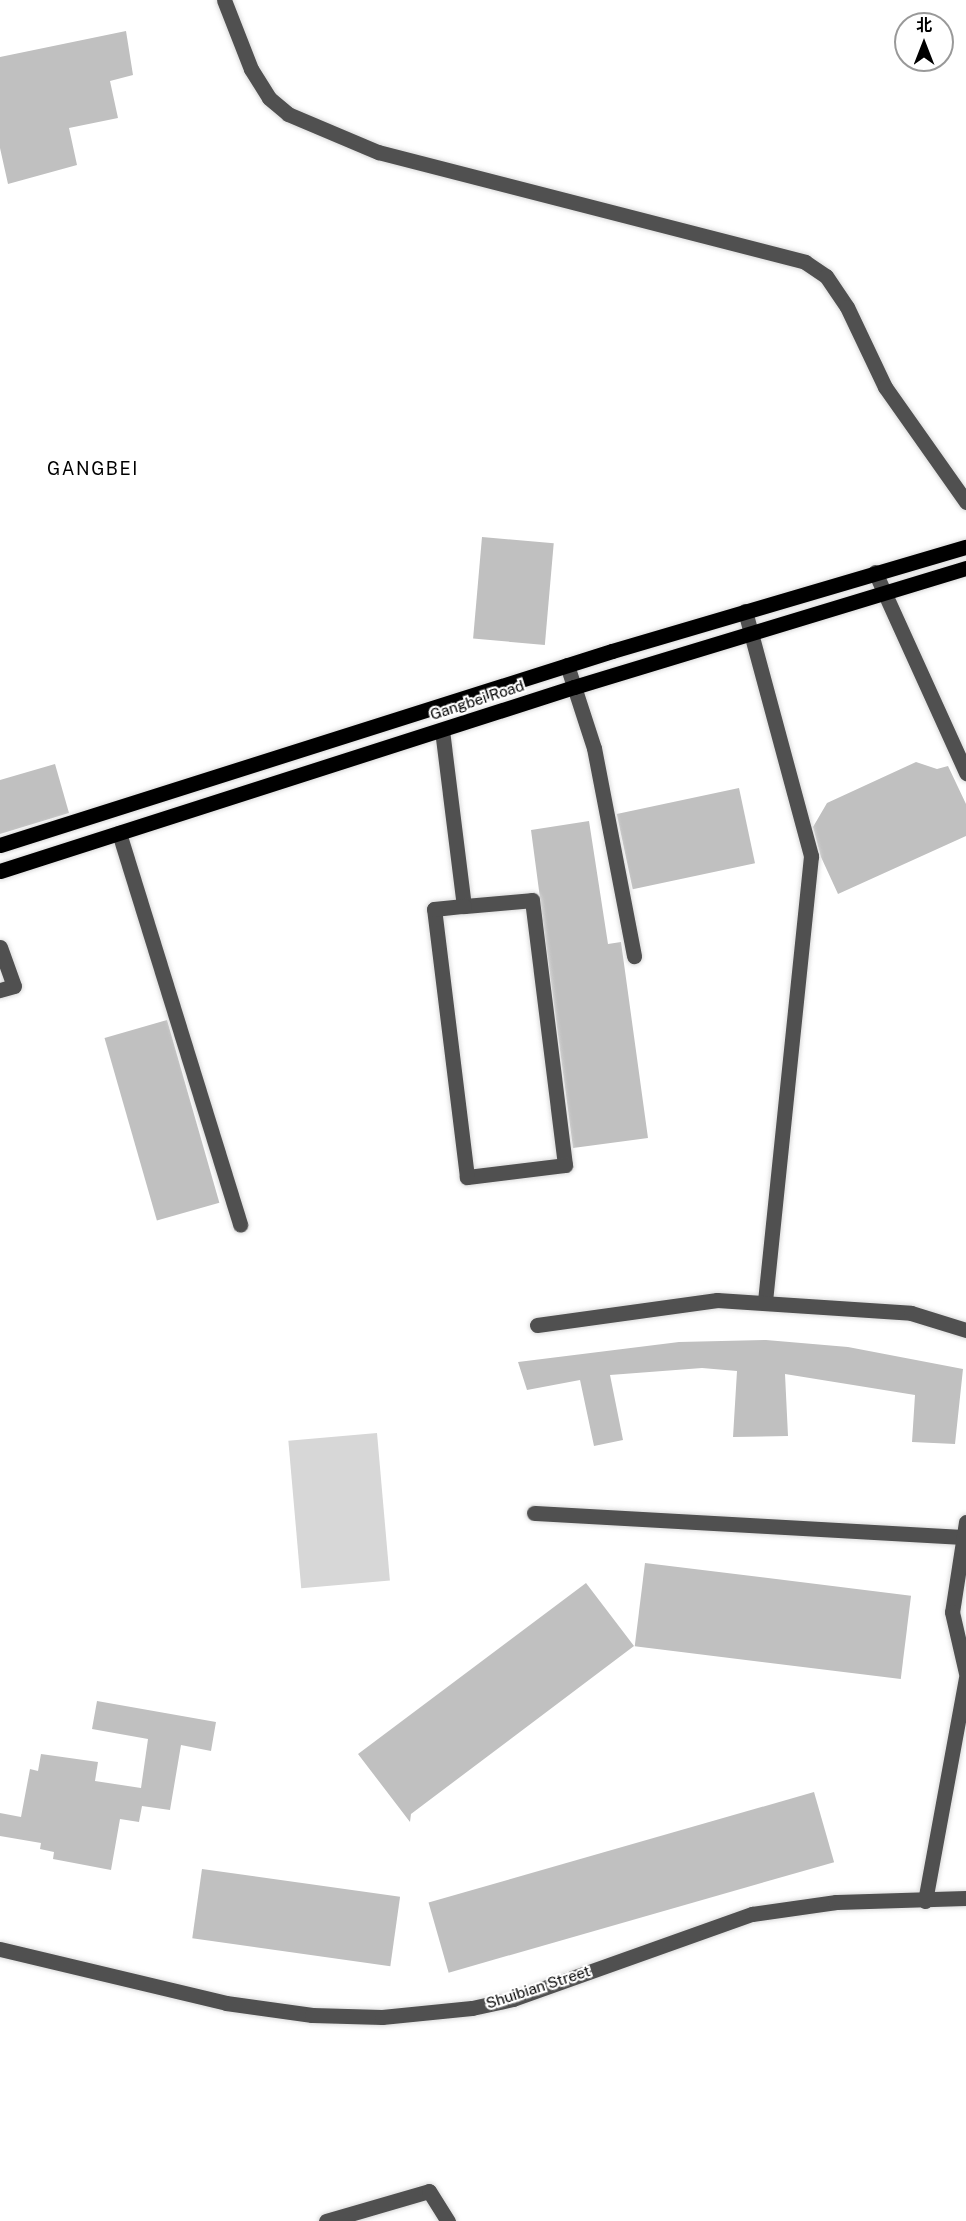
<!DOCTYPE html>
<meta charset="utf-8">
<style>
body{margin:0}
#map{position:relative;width:966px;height:2221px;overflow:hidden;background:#fff;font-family:"Public Sans","Noto Sans SC",sans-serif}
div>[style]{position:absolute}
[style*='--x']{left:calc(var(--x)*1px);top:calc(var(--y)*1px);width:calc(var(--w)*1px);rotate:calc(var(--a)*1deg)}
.green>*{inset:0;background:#d7d7d7;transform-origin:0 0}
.building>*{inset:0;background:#c0c0c0;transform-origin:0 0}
.roads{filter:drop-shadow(0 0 2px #dbdbdb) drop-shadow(0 0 2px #dbdbdb)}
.minor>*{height:15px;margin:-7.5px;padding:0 7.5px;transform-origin:7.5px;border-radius:7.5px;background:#505050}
.major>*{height:15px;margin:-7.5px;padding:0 7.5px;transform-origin:7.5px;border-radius:7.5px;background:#000}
span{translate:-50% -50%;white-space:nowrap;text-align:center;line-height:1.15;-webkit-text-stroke:4.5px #fff;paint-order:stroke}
.street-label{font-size:15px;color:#000}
.quarter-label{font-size:18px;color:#000;letter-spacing:1.5px}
.north{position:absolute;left:894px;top:12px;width:60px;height:60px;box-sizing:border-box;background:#fff;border:2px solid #999;border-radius:50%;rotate:0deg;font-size:16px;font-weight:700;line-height:24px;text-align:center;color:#000}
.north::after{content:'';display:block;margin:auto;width:21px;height:27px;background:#000;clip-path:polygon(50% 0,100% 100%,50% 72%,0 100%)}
</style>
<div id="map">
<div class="green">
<div style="left:377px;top:1433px;width:148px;height:89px;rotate:85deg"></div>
</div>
<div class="building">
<div style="clip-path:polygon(126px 31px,133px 75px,110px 81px,118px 118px,69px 128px,77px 165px,8px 184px,0 148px,0 57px)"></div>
<div style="left:482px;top:537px;width:72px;height:102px;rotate:5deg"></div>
<div style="clip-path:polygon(916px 762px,937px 769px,948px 766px,966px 804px,966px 836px,838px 894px,821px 857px,813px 827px,827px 803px)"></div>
<div style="clip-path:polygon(55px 764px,69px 813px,0 834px,0 780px)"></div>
<div style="left:739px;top:788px;width:77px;height:125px;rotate:78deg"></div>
<div style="clip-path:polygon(589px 821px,608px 944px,621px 942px,648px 1138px,573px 1148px,531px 830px)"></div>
<div style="left:167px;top:1020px;width:190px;height:65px;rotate:74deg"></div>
<div style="clip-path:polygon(766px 1340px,848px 1347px,963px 1369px,955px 1444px,912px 1442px,915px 1395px,785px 1374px,788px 1436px,733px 1437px,737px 1371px,702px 1368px,610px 1375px,623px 1440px,594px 1446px,580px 1380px,527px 1390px,518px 1362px,679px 1342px)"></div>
<div style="left:645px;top:1563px;width:268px;height:84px;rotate:7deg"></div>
<div style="clip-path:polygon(586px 1583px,634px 1646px,411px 1814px,410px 1822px,358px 1754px)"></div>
<div style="clip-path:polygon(97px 1701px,216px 1722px,211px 1751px,181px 1745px,170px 1810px,142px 1806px,139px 1822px,120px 1819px,111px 1870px,53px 1859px,54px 1852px,40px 1849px,41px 1843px,0 1836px,0 1813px,21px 1817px,30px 1769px,38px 1771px,41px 1754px,98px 1762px,95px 1781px,141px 1788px,148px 1739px,92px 1729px)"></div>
<div style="left:814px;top:1792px;width:73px;height:401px;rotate:74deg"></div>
<div style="left:202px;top:1869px;width:200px;height:70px;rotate:8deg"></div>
</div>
<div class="roads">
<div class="minor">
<div style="--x:224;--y:0;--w:74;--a:68.6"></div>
<div style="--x:251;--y:69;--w:34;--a:58"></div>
<div style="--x:269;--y:98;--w:25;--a:40"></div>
<div style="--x:288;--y:114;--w:98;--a:22.9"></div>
<div style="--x:378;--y:152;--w:441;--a:14.4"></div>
<div style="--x:805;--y:262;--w:25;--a:34"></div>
<div style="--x:826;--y:276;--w:37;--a:56"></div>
<div style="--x:847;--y:307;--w:89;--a:64.6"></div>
<div style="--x:885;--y:387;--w:141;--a:54.8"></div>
<div style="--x:875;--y:572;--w:221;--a:65.6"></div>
<div style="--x:745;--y:611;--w:254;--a:74.9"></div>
<div style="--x:811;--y:856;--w:449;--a:95.9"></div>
<div style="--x:567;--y:665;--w:87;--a:72"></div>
<div style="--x:594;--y:748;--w:212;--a:79.1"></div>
<div style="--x:442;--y:730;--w:177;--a:82.9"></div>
<div style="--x:464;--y:906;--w:68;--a:-5"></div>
<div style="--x:532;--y:900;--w:267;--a:82.9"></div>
<div style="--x:565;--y:1165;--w:99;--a:173"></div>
<div style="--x:467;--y:1177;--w:270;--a:-97"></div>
<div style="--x:434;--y:909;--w:30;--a:-6"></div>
<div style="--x:119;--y:833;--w:410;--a:72.8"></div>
<div style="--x:0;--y:947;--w:41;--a:70.3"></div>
<div style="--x:14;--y:986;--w:15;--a:164"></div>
<div style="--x:537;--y:1325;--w:182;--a:-7.9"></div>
<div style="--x:717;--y:1300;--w:194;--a:3.8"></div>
<div style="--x:911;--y:1313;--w:58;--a:17.2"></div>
<div style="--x:534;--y:1513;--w:431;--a:3.2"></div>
<div style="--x:966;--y:1522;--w:91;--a:98.8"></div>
<div style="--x:952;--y:1612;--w:63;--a:77.1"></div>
<div style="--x:925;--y:1901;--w:227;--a:-79.6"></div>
<div style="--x:0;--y:1949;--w:232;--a:13.4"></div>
<div style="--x:226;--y:2003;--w:87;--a:7.9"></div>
<div style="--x:312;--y:2015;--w:70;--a:1.6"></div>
<div style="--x:382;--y:2017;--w:90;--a:-5.7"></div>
<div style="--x:472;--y:2008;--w:42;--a:-12.4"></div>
<div style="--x:513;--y:1999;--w:254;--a:-19.6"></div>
<div style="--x:752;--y:1914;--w:85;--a:-8.1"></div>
<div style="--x:836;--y:1902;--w:130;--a:-1.8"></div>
<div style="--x:326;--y:2221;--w:107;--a:-16.2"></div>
<div style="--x:429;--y:2191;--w:36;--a:58"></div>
</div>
<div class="major">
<div style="--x:0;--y:845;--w:642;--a:-17.59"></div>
<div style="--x:612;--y:651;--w:369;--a:-16.4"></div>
<div style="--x:0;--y:871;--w:603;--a:-17.77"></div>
<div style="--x:574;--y:687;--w:410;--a:-16.9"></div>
</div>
</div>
<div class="street-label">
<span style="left:477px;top:700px;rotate:-18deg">Gangbei Road</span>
<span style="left:538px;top:1987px;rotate:-18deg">Shuibian Street</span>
</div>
<div class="quarter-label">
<span style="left:93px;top:469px">GANGBEI</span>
</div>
<div class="north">北</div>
</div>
